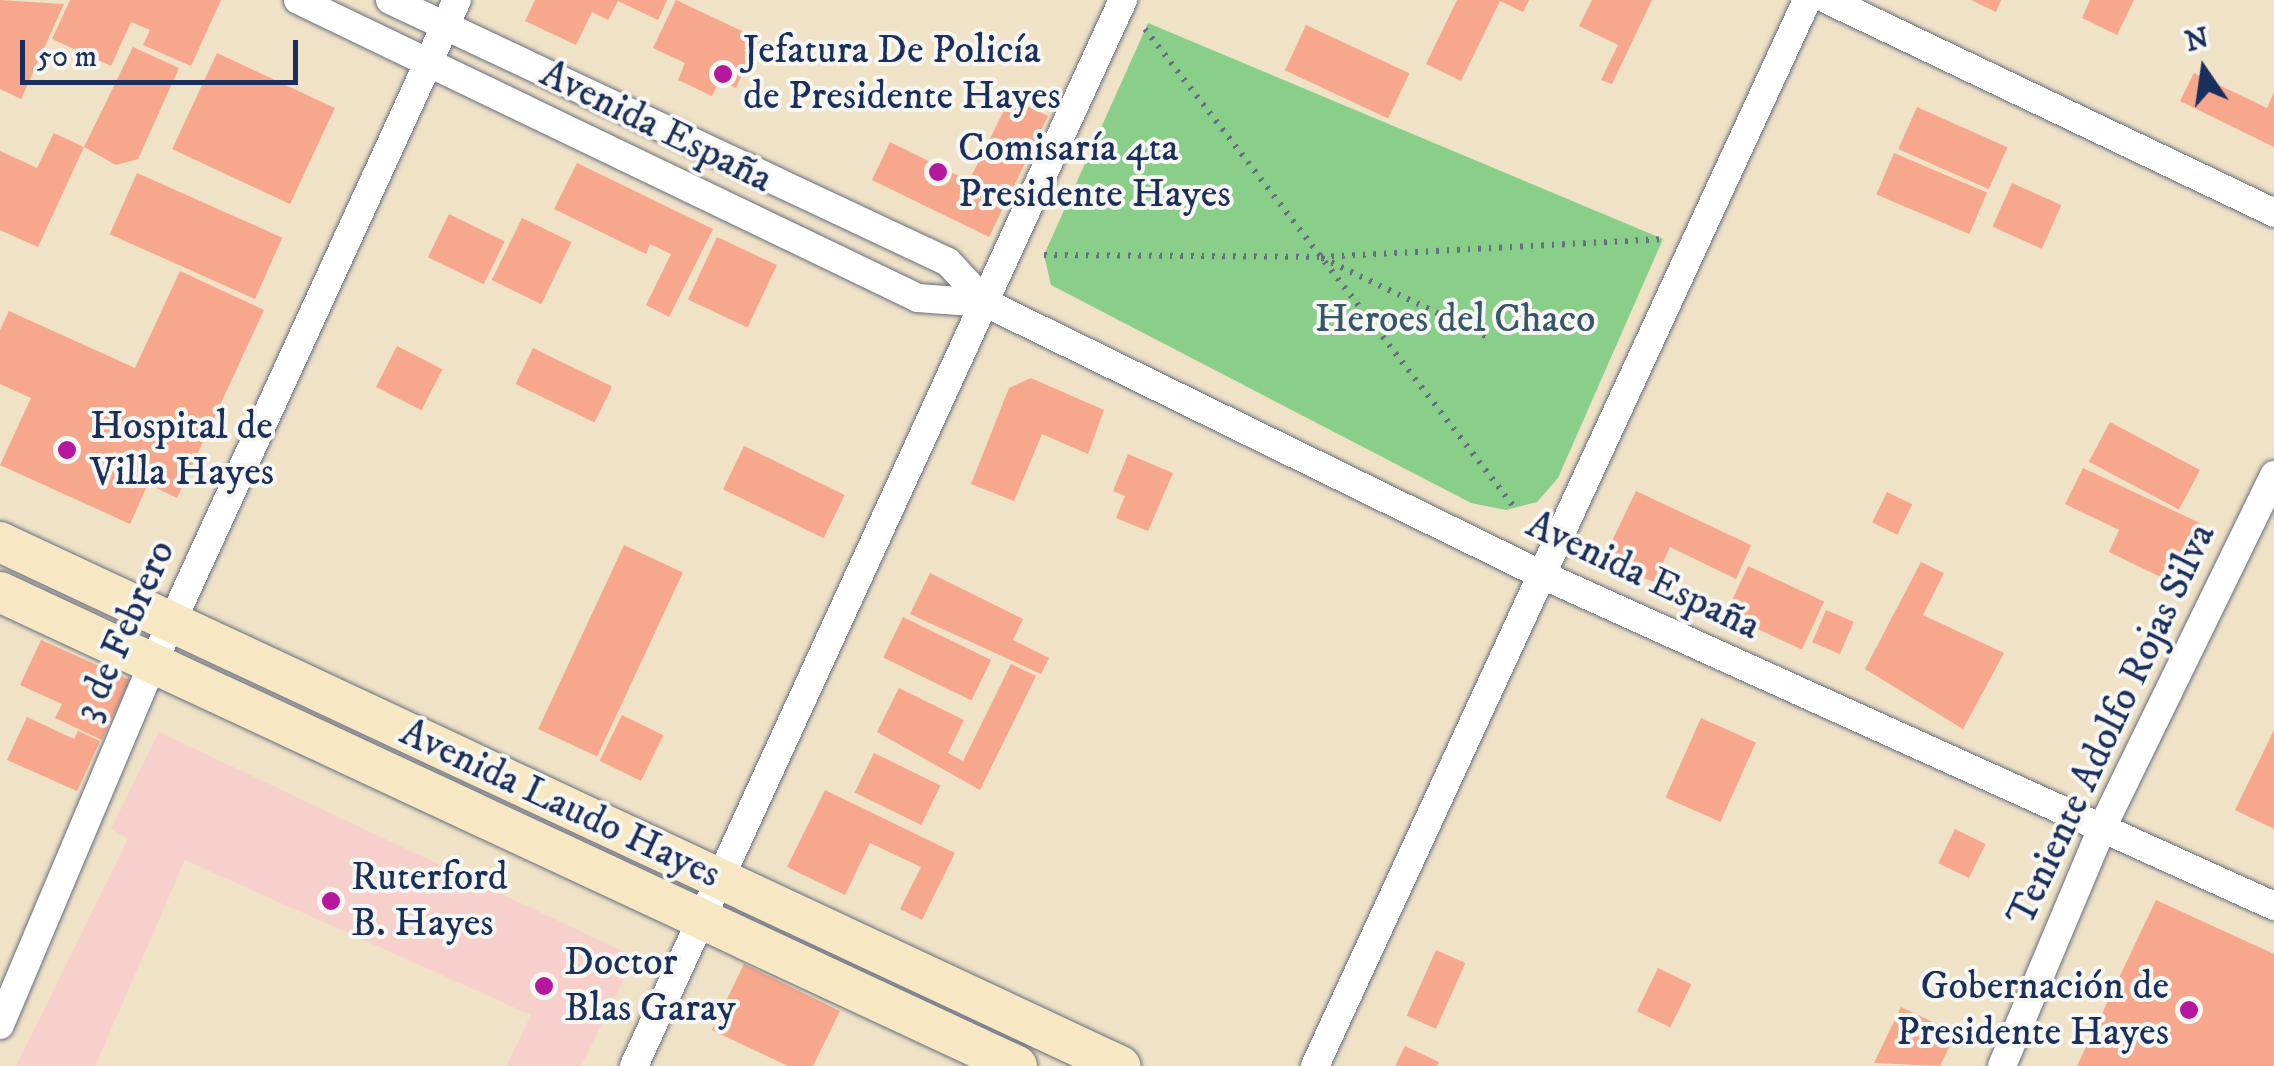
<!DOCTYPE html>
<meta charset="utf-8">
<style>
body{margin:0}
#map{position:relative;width:2274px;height:1066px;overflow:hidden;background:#f0e2c6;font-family:"IM FELL DW Pica",serif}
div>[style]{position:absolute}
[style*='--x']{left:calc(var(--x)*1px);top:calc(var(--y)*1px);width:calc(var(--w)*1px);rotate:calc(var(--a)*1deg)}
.built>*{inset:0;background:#f7d0cb}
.green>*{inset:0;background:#8acf89}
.building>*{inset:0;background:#f7a78b;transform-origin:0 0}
.path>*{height:6px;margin-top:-3px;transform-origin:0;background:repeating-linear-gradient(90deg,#666e82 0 2.5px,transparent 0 10.5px)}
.roads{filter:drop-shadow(0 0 2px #666e82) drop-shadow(0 0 2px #666e82)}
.street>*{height:28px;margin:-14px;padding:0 14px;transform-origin:14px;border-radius:14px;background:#fff}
.secondary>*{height:40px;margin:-20px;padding:0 20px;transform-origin:20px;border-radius:20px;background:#f7e8c3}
.dots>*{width:28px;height:28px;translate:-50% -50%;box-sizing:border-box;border:5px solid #f6f6f2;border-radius:50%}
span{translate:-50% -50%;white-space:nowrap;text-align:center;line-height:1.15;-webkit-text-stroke:8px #f6f6f2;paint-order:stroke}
.poi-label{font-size:40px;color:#1b2f5e}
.left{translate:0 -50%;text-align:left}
.right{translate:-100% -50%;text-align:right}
.street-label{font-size:40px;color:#1b2f5e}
.park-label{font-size:40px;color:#375769}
.north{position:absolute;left:2154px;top:20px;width:100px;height:100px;-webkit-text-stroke:8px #f6f6f2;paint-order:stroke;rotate:347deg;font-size:28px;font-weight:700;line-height:40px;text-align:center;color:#1b2f5e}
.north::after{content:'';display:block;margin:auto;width:35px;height:45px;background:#1b2f5e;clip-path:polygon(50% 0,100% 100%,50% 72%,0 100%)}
.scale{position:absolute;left:20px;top:40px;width:278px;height:45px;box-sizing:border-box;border:5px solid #1b2f5e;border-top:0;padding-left:12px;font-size:30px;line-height:35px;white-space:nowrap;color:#1b2f5e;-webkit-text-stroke:8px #f6f6f2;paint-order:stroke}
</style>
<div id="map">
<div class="built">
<div style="clip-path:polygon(159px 732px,635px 957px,581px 1066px,506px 1066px,531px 1015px,185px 860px,95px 1066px,16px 1066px,128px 839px,111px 829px)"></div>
</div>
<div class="green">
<div style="clip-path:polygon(1148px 23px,1663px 239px,1558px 478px,1537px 502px,1506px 510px,1471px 503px,1051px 285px,1044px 255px)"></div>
</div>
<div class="building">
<div style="clip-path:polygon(0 0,64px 4px,21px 99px,0 89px)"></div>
<div style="clip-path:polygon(70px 0,221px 0,191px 66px,143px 45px,150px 30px,131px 22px,111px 66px,52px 39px)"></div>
<div style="clip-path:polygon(535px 0,667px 0,658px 20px,618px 1px,608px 20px,592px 12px,576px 45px,525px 21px)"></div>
<div style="clip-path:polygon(676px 0,759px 39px,736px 88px,720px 80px,712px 96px,678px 80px,685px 63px,653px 48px)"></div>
<div style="clip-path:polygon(1457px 0,1529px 0,1523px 12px,1500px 1px,1461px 81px,1426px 64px)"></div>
<div style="clip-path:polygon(1592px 0,1652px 0,1612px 84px,1601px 80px,1618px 45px,1579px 26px)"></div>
<div style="clip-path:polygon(1971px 0,2001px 0,1996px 12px)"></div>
<div style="clip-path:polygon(2090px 0,2134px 0,2117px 35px,2082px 18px)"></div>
<div style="left:1306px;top:25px;width:114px;height:50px;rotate:25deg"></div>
<div style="clip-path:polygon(133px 47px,179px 68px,138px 159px,116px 165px,84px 147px)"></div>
<div style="left:217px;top:53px;width:130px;height:106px;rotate:25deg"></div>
<div style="clip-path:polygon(2194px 73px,2267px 108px,2274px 92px,2274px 147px,2180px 101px)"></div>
<div style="clip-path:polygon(1010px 98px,1048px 116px,989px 237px,872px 180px,890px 142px,969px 181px)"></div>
<div style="left:1917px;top:107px;width:99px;height:46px;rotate:24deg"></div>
<div style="clip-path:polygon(54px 133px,84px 147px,38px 247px,0 230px,0 151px,37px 168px)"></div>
<div style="left:1894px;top:153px;width:101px;height:45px;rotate:23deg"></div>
<div style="clip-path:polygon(577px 163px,713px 229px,669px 317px,646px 305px,671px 254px,650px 244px,646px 254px,554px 209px)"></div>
<div style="left:137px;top:173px;width:159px;height:67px;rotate:24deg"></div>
<div style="left:2012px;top:183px;width:54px;height:48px;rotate:24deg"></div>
<div style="left:449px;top:214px;width:62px;height:48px;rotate:26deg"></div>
<div style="left:522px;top:218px;width:55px;height:69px;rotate:26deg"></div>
<div style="left:717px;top:237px;width:66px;height:69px;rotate:25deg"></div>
<div style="clip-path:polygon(180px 271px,264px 310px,177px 498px,148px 484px,130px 524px,0 465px,31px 398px,0 384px,0 330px,9px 311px,135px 368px)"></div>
<div style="left:397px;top:346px;width:51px;height:46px;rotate:27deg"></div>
<div style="left:533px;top:348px;width:88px;height:40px;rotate:26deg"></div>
<div style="clip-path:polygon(1031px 378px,1104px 410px,1088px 454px,1042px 434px,1014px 501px,971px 484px,1009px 388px)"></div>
<div style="left:2110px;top:422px;width:102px;height:45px;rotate:28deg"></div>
<div style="left:744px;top:446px;width:112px;height:48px;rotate:26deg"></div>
<div style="clip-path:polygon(1128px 454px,1173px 473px,1148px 531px,1116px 518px,1125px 496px,1113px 491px)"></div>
<div style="clip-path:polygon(2083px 468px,2204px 525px,2175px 584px,2109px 552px,2119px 530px,2065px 504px)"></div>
<div style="clip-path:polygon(1636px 491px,1751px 545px,1736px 579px,1670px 547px,1654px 582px,1622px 569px,1611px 543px)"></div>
<div style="left:1887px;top:492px;width:28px;height:34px;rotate:26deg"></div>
<div style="left:624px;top:545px;width:65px;height:203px;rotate:25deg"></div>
<div style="clip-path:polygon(1921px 562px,1944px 573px,1923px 615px,2004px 653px,1963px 729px,1865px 669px)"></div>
<div style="left:1748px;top:566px;width:84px;height:53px;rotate:25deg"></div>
<div style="clip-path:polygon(930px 573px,1023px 619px,1013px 640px,1049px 658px,1041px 674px,910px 614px)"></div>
<div style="left:1826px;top:610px;width:30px;height:35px;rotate:23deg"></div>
<div style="left:903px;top:617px;width:98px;height:45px;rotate:26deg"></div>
<div style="clip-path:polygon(41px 640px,130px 680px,102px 740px,55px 718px,62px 704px,20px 685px)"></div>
<div style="clip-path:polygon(1011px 664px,1036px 676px,980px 790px,877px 732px,899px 688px,964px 720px,948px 753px,963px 761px)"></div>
<div style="left:622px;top:715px;width:46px;height:51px;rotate:26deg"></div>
<div style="clip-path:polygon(27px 717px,74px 739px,78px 731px,100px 741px,77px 791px,7px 760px)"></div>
<div style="left:1701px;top:718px;width:60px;height:87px;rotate:24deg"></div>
<div style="clip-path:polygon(2274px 730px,2274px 829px,2235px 810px)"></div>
<div style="left:874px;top:753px;width:74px;height:44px;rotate:26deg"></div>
<div style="clip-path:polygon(825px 790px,955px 853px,922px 920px,900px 909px,921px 867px,870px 843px,845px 895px,787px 867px)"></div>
<div style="left:1955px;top:829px;width:34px;height:38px;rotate:26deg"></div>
<div style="clip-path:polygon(2156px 900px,2274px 954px,2274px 1066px,2077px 1066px)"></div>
<div style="left:1436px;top:950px;width:32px;height:72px;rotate:24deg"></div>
<div style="clip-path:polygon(744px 964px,840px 1011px,813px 1066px,788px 1066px,712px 1030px)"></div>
<div style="left:1658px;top:968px;width:37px;height:48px;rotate:26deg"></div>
<div style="clip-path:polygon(1901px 1007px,1956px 1033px,1940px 1066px,1874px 1063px)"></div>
<div style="clip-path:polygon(1405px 1046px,1439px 1062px,1437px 1066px,1395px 1066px)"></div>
</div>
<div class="path">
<div style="--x:1145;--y:29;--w:605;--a:52.32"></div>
<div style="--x:1044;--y:255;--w:277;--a:0.4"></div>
<div style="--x:1321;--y:257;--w:341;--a:-3"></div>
<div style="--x:1322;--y:258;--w:188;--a:25.5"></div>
</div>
<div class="roads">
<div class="street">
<div style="--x:298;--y:0;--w:688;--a:25.67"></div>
<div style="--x:918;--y:298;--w:68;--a:4.2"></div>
<div style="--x:390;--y:0;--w:616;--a:25.15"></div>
<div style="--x:948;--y:262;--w:56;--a:47.2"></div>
<div style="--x:986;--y:303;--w:614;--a:26.06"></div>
<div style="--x:1538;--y:573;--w:808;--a:24.34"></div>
<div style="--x:1828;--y:0;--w:494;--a:25.5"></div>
<div style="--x:0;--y:1025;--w:393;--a:-67.1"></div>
<div style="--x:153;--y:663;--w:729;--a:-65.37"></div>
<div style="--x:634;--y:1066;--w:1173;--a:-65.36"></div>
<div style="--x:1315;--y:1066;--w:1174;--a:-65.22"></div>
<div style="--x:2002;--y:1066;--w:256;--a:-67.2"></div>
<div style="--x:2101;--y:830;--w:395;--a:-64"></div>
</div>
<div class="secondary">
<div style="--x:0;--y:542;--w:1237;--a:25.07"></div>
<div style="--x:0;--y:592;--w:1122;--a:24.99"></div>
</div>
</div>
<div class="dots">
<div style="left:723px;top:74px;background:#b5179e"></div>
<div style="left:938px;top:172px;background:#b5179e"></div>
<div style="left:67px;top:450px;background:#b5179e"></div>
<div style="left:331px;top:901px;background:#b5179e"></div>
<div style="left:544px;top:986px;background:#b5179e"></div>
<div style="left:2189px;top:1010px;background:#b5179e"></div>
</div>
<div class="poi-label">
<span class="left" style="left:743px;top:74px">Jefatura De Policía<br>de Presidente Hayes</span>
<span class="left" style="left:958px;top:172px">Comisaría 4ta<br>Presidente Hayes</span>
<span class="left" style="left:90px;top:450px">Hospital de<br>Villa Hayes</span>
<span class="left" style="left:351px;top:901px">Ruterford<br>B. Hayes</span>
<span class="left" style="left:564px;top:986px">Doctor<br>Blas Garay</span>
<span class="right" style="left:2169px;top:1010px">Gobernación de<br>Presidente Hayes</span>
</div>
<div class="street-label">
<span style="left:656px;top:127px;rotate:26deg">Avenida España</span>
<span style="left:1643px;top:576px;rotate:25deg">Avenida España</span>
<span style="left:125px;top:631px;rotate:-66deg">3 de Febrero</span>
<span style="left:2112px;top:725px;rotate:-65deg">Teniente Adolfo Rojas Silva</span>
<span style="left:560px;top:804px;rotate:25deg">Avenida Laudo Hayes</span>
</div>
<div class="park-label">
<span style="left:1455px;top:320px">Heroes del Chaco</span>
</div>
<div class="north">N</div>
<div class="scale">50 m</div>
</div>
